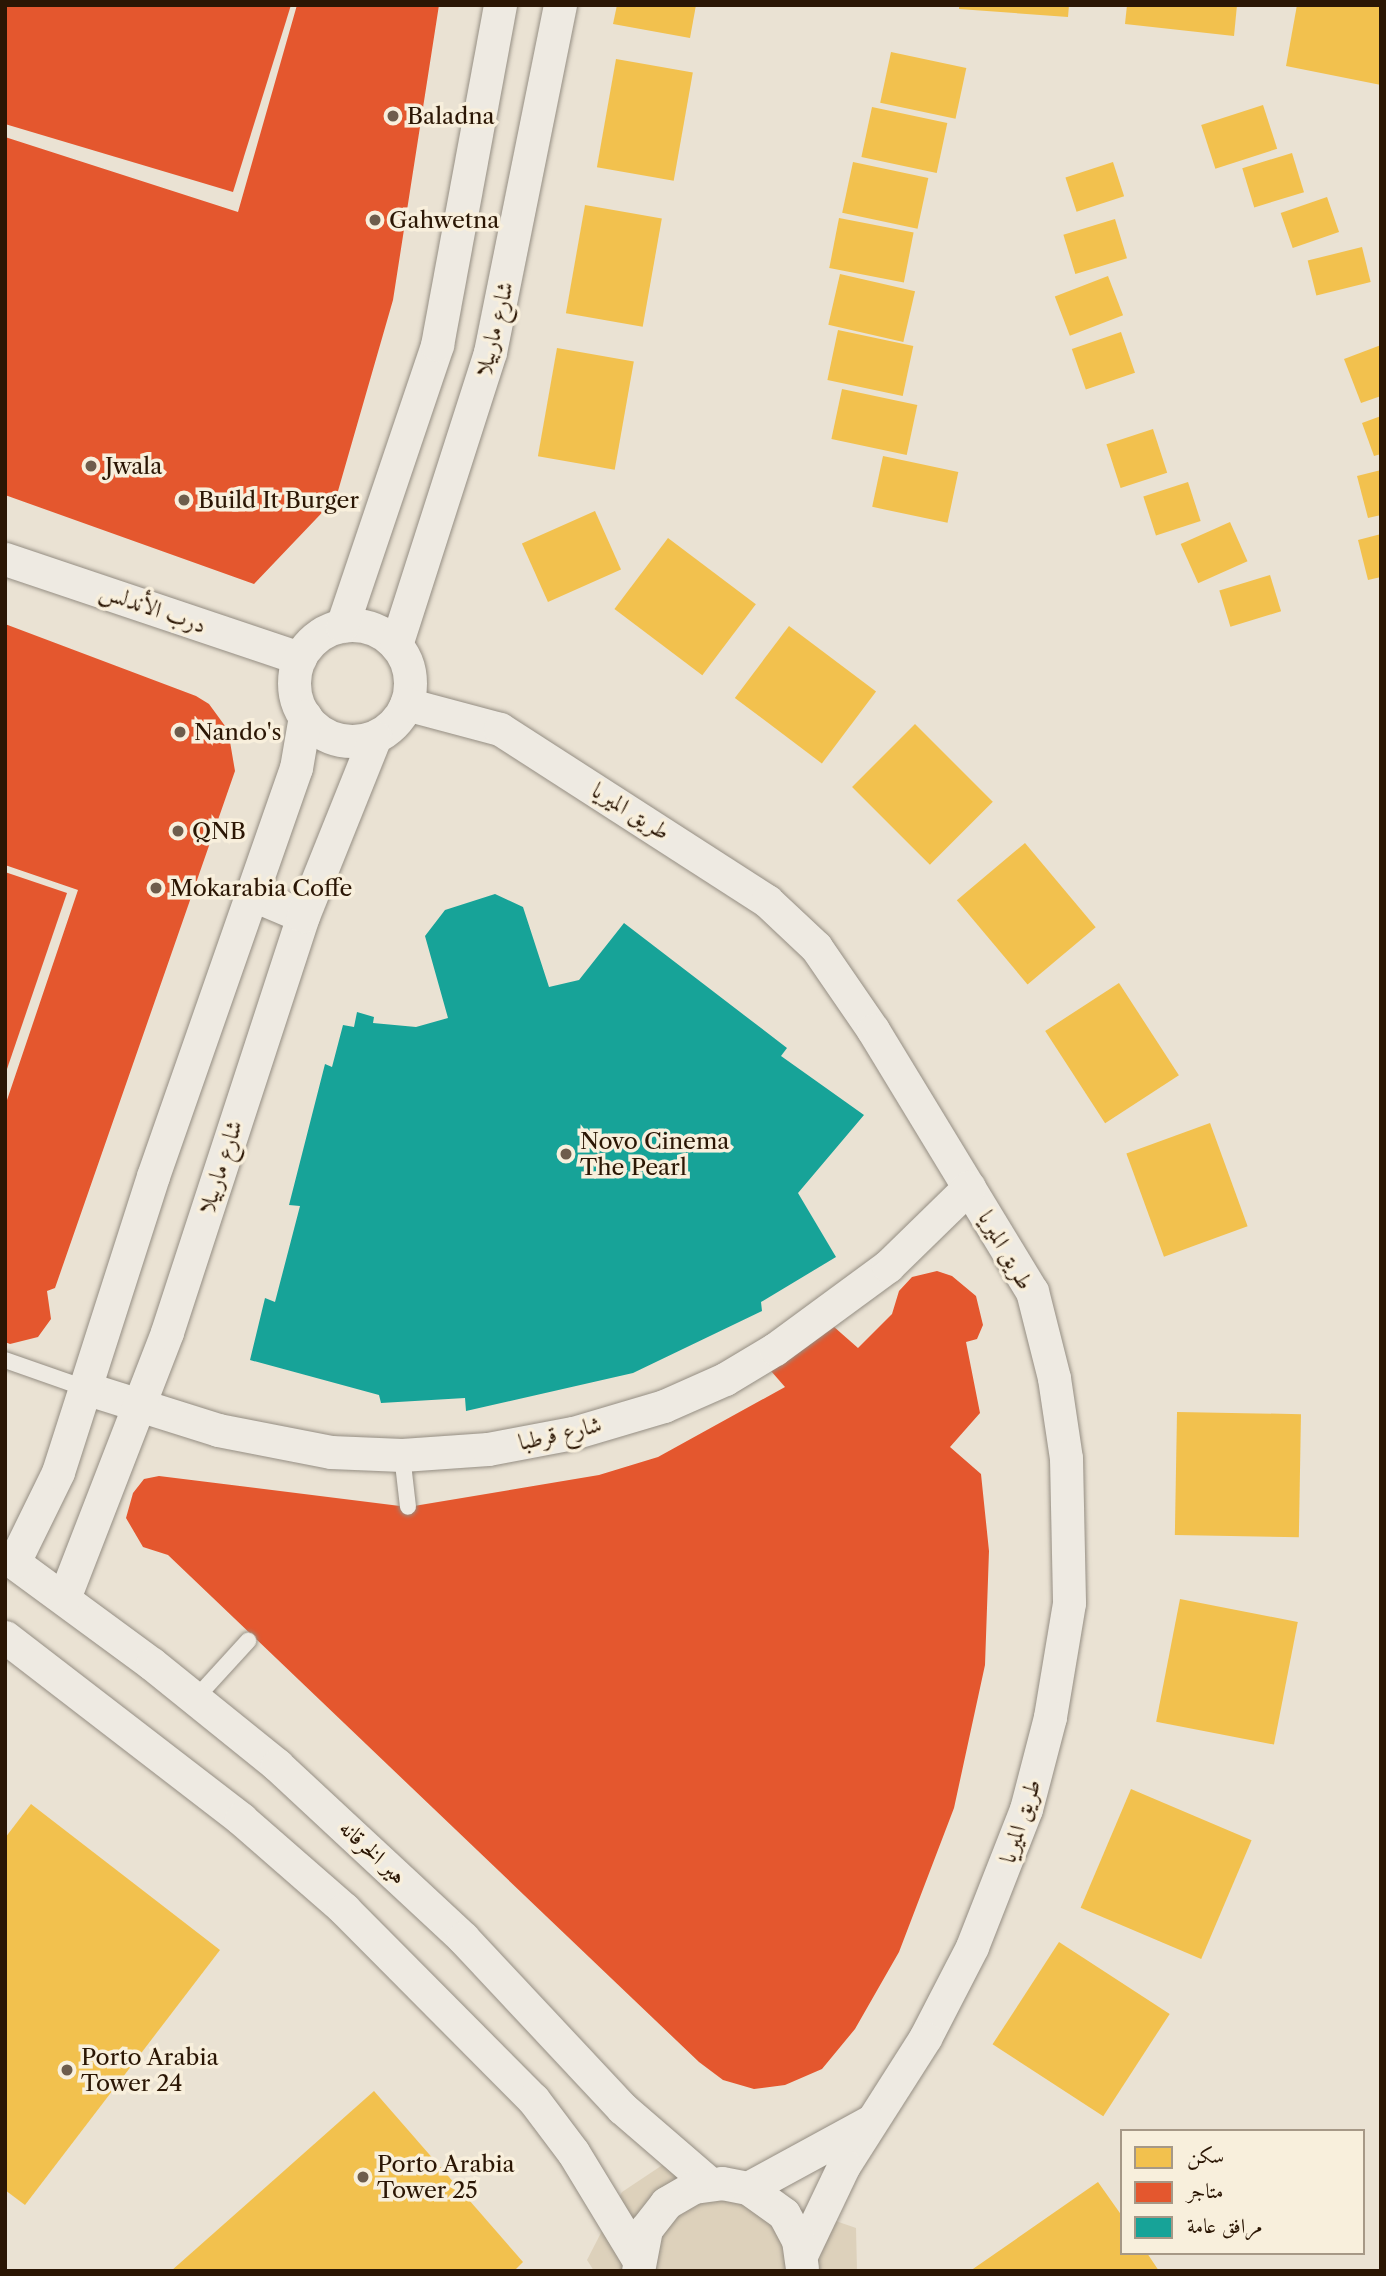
<!DOCTYPE html>
<meta charset="utf-8">
<style>
body{margin:0}
#map{position:relative;width:1386px;height:2276px;overflow:hidden;background:#eae2d3;font-family:"Libre Caslon Text",Amiri,serif}
div>[style]{position:absolute}
[style*='--x']{left:calc(var(--x)*1px);top:calc(var(--y)*1px);width:calc(var(--w)*1px);rotate:calc(var(--a)*1deg)}
.green>*{inset:0;background:#ddd1bb}
.homes>*{inset:0;background:#f2c14e;transform-origin:0 0}
.shops>*{inset:0;background:#e4572e}
.public>*{inset:0;background:#17a398}
.roads{filter:drop-shadow(0 0 2px #958e83) drop-shadow(0 0 2px #958e83)}
.service>*{height:16px;margin:-8px;padding:0 8px;transform-origin:8px;border-radius:8px;background:#eeeae2}
.minor>*{height:33px;margin:-16.5px;padding:0 16.5px;transform-origin:16.5px;border-radius:16.5px;background:#eeeae2}
.minor>.ring{margin:-16.5px;padding:0;box-sizing:content-box;background:none;border:33px solid #eeeae2;border-radius:50%}
.dots>*{width:19px;height:19px;translate:-50% -50%;box-sizing:border-box;border:4px solid #f8efdc;border-radius:50%}
span{translate:-50% -50%;white-space:nowrap;text-align:center;line-height:1.15;-webkit-text-stroke:7px #f8efdc;paint-order:stroke}
.poi-label{font-size:23px;color:#2b1604}
.left{translate:0 -50%;text-align:left}
.street-label{font-size:23px;color:#2b1604}
.frame{position:absolute;inset:0;border:7px solid #2b1604;pointer-events:none}
.legend{position:absolute;left:1120px;top:2129px;width:245px;height:126px;box-sizing:border-box;background:#f8efdc;border:2px solid #a69886;margin:0;padding:9px 12px;list-style:none;font-size:21px;color:#2b1604}
.legend li{display:flex;align-items:center;gap:14px;height:35px}
.legend b{width:35px;border:2px solid #a69886}
</style>
<div id="map">
<div class="green">
<div style="clip-path:polygon(667px 2162px,856px 2228px,857px 2271px,594px 2271px,587px 2260px,622px 2192px)"></div>
</div>
<div class="homes">
<div style="clip-path:polygon(617px 5px,696px 5px,690px 38px,613px 24px)"></div>
<div style="clip-path:polygon(959px 5px,1069px 5px,1068px 17px,959px 9px)"></div>
<div style="clip-path:polygon(1127px 5px,1237px 5px,1234px 36px,1125px 24px)"></div>
<div style="clip-path:polygon(1297px 5px,1381px 5px,1381px 85px,1286px 66px)"></div>
<div style="left:891px;top:52px;width:77px;height:52px;rotate:12deg"></div>
<div style="left:616px;top:59px;width:78px;height:110px;rotate:10deg"></div>
<div style="left:1263px;top:105px;width:46px;height:65px;rotate:72deg"></div>
<div style="left:872px;top:107px;width:77px;height:51px;rotate:12deg"></div>
<div style="left:1292px;top:153px;width:41px;height:52px;rotate:73deg"></div>
<div style="left:853px;top:162px;width:77px;height:52px;rotate:12deg"></div>
<div style="left:1113px;top:162px;width:36px;height:50px;rotate:72deg"></div>
<div style="left:1327px;top:197px;width:37px;height:49px;rotate:71deg"></div>
<div style="left:585px;top:205px;width:78px;height:110px;rotate:10deg"></div>
<div style="left:839px;top:218px;width:76px;height:51px;rotate:11deg"></div>
<div style="left:1115px;top:219px;width:41px;height:54px;rotate:73deg"></div>
<div style="left:1362px;top:247px;width:36px;height:56px;rotate:76deg"></div>
<div style="left:840px;top:274px;width:77px;height:52px;rotate:13deg"></div>
<div style="left:1108px;top:276px;width:42px;height:57px;rotate:69deg"></div>
<div style="left:838px;top:330px;width:77px;height:51px;rotate:12deg"></div>
<div style="left:1121px;top:332px;width:43px;height:52px;rotate:71deg"></div>
<div style="clip-path:polygon(1381px 345px,1381px 396px,1361px 403px,1344px 359px)"></div>
<div style="left:557px;top:348px;width:78px;height:110px;rotate:10deg"></div>
<div style="left:842px;top:389px;width:77px;height:51px;rotate:12deg"></div>
<div style="clip-path:polygon(1381px 416px,1381px 454px,1374px 456px,1362px 423px)"></div>
<div style="left:1153px;top:429px;width:46px;height:49px;rotate:72deg"></div>
<div style="left:883px;top:456px;width:77px;height:52px;rotate:12deg"></div>
<div style="clip-path:polygon(1381px 470px,1381px 515px,1368px 518px,1357px 476px)"></div>
<div style="left:1188px;top:482px;width:41px;height:47px;rotate:72deg"></div>
<div style="left:595px;top:511px;width:64px;height:80px;rotate:66deg"></div>
<div style="left:1230px;top:522px;width:43px;height:54px;rotate:66deg"></div>
<div style="clip-path:polygon(1381px 534px,1381px 577px,1368px 580px,1358px 540px)"></div>
<div style="left:668px;top:538px;width:110px;height:89px;rotate:37deg"></div>
<div style="left:1270px;top:575px;width:38px;height:53px;rotate:73deg"></div>
<div style="left:789px;top:626px;width:109px;height:90px;rotate:37deg"></div>
<div style="left:915px;top:724px;width:110px;height:89px;rotate:45deg"></div>
<div style="left:1025px;top:843px;width:110px;height:89px;rotate:50deg"></div>
<div style="left:1119px;top:983px;width:110px;height:88px;rotate:57deg"></div>
<div style="left:1210px;top:1123px;width:110px;height:89px;rotate:70deg"></div>
<div style="left:1177px;top:1412px;width:124px;height:123px;rotate:1deg"></div>
<div style="left:1180px;top:1599px;width:120px;height:125px;rotate:11deg"></div>
<div style="left:1131px;top:1789px;width:131px;height:129px;rotate:23deg"></div>
<div style="clip-path:polygon(31px 1804px,220px 1950px,25px 2205px,5px 2190px,5px 1838px)"></div>
<div style="left:1059px;top:1942px;width:132px;height:122px;rotate:33deg"></div>
<div style="clip-path:polygon(374px 2091px,523px 2262px,514px 2271px,171px 2271px)"></div>
<div style="clip-path:polygon(1098px 2182px,1122px 2216px,1122px 2253px,1147px 2253px,1159px 2271px,970px 2271px)"></div>
</div>
<div class="shops">
<div style="clip-path:polygon(5px 5px,291px 5px,233px 192px,5px 124px)"></div>
<div style="clip-path:polygon(297px 5px,439px 5px,393px 300px,336px 498px,254px 584px,5px 495px,5px 137px,238px 212px)"></div>
<div style="clip-path:polygon(5px 624px,196px 696px,209px 704px,228px 730px,235px 771px,55px 1288px,47px 1291px,51px 1319px,38px 1337px,10px 1344px,5px 1342px,5px 1106px,78px 890px,5px 865px)"></div>
<div style="clip-path:polygon(5px 872px,67px 893px,6px 1072px,5px 1072px)"></div>
<div style="clip-path:polygon(937px 1271px,952px 1276px,976px 1296px,983px 1325px,977px 1339px,966px 1342px,980px 1413px,950px 1447px,981px 1474px,989px 1551px,985px 1665px,954px 1808px,899px 1952px,855px 2029px,822px 2069px,785px 2085px,754px 2089px,723px 2080px,699px 2062px,168px 1555px,143px 1547px,126px 1518px,133px 1493px,144px 1479px,159px 1476px,408px 1507px,599px 1475px,658px 1457px,785px 1387px,771px 1371px,833px 1326px,858px 1348px,892px 1314px,899px 1291px,912px 1277px)"></div>
</div>
<div class="public">
<div style="clip-path:polygon(495px 894px,523px 907px,549px 987px,579px 980px,624px 923px,787px 1048px,781px 1056px,864px 1115px,798px 1193px,836px 1257px,761px 1302px,762px 1311px,633px 1373px,466px 1411px,465px 1398px,381px 1403px,379px 1395px,250px 1360px,265px 1298px,275px 1302px,300px 1206px,289px 1205px,325px 1064px,332px 1067px,343px 1025px,354px 1027px,357px 1012px,374px 1017px,373px 1023px,416px 1027px,448px 1018px,425px 936px,445px 910px)"></div>
</div>
<div class="roads">
<div class="service">
<div style="--x:5;--y:1360;--w:85;--a:19.3"></div>
<div style="--x:402;--y:1455;--w:52;--a:83.4"></div>
<div style="--x:195;--y:1699;--w:79;--a:-47.6"></div>
</div>
<div class="minor">
<div style="--x:5;--y:559;--w:311;--a:18.6"></div>
<div class="ring" style="left:294px;top:625px;width:83px;height:83px"></div>
<div style="--x:342;--y:626;--w:297;--a:-71.3"></div>
<div style="--x:437;--y:345;--w:346;--a:-79.5"></div>
<div style="--x:396;--y:645;--w:308;--a:-72.2"></div>
<div style="--x:490;--y:352;--w:354;--a:-78.6"></div>
<div style="--x:406;--y:704;--w:97;--a:14.9"></div>
<div style="--x:500;--y:729;--w:318;--a:32.8"></div>
<div style="--x:767;--y:901;--w:67;--a:43.2"></div>
<div style="--x:816;--y:947;--w:101;--a:55.5"></div>
<div style="--x:873;--y:1030;--w:306;--a:58.7"></div>
<div style="--x:1032;--y:1291;--w:90;--a:75.8"></div>
<div style="--x:1054;--y:1378;--w:81;--a:81.5"></div>
<div style="--x:1066;--y:1458;--w:145;--a:88.8"></div>
<div style="--x:1069;--y:1603;--w:116;--a:99.5"></div>
<div style="--x:1050;--y:1717;--w:95;--a:104.6"></div>
<div style="--x:1026;--y:1809;--w:148;--a:111.4"></div>
<div style="--x:972;--y:1947;--w:102;--a:117.3"></div>
<div style="--x:925;--y:2038;--w:151;--a:122.5"></div>
<div style="--x:844;--y:2165;--w:100;--a:115.5"></div>
<div style="--x:251;--y:894;--w:56;--a:22.9"></div>
<div style="--x:85;--y:1388;--w:139;--a:17.5"></div>
<div style="--x:218;--y:1430;--w:115;--a:11"></div>
<div style="--x:331;--y:1452;--w:71;--a:2.4"></div>
<div style="--x:402;--y:1455;--w:86;--a:-4"></div>
<div style="--x:488;--y:1449;--w:86;--a:-10.7"></div>
<div style="--x:573;--y:1433;--w:95;--a:-16.5"></div>
<div style="--x:664;--y:1406;--w:67;--a:-23.9"></div>
<div style="--x:725;--y:1379;--w:58;--a:-31"></div>
<div style="--x:775;--y:1349;--w:140;--a:-36.3"></div>
<div style="--x:888;--y:1266;--w:113;--a:-44.3"></div>
<div style="--x:5;--y:1556;--w:182;--a:36.3"></div>
<div style="--x:152;--y:1664;--w:161;--a:38.9"></div>
<div style="--x:277;--y:1765;--w:254;--a:42.9"></div>
<div style="--x:463;--y:1938;--w:233;--a:46.9"></div>
<div style="--x:622;--y:2108;--w:116;--a:40.8"></div>
<div style="--x:14;--y:1562;--w:100;--a:-63.9"></div>
<div style="--x:58;--y:1472;--w:311;--a:-72.2"></div>
<div style="--x:153;--y:1176;--w:432;--a:-70.7"></div>
<div style="--x:296;--y:768;--w:53;--a:-80.2"></div>
<div style="--x:64;--y:1598;--w:285;--a:-68.8"></div>
<div style="--x:167;--y:1332;--w:438;--a:-71.9"></div>
<div style="--x:303;--y:916;--w:193;--a:-68.1"></div>
<div style="--x:5;--y:1637;--w:298;--a:37.6"></div>
<div style="--x:241;--y:1819;--w:137;--a:41.1"></div>
<div style="--x:344;--y:1909;--w:268;--a:45.2"></div>
<div style="--x:533;--y:2099;--w:66;--a:53"></div>
<div style="--x:573;--y:2152;--w:125;--a:58.7"></div>
<div style="--x:748;--y:2188;--w:138;--a:-28.6"></div>
<div style="--x:638;--y:2271;--w:43;--a:-79.2"></div>
<div style="--x:646;--y:2229;--w:33;--a:-52"></div>
<div style="--x:666;--y:2203;--w:32;--a:-30"></div>
<div style="--x:694;--y:2187;--w:28;--a:-8"></div>
<div style="--x:722;--y:2183;--w:26;--a:11"></div>
<div style="--x:748;--y:2188;--w:44;--a:35.8"></div>
<div style="--x:784;--y:2214;--w:30;--a:62"></div>
<div style="--x:798;--y:2240;--w:28;--a:82"></div>
</div>
</div>
<div class="dots">
<div style="left:393px;top:116px;background:#6e5d4c"></div>
<div style="left:375px;top:220px;background:#6e5d4c"></div>
<div style="left:91px;top:466px;background:#6e5d4c"></div>
<div style="left:184px;top:500px;background:#6e5d4c"></div>
<div style="left:180px;top:732px;background:#6e5d4c"></div>
<div style="left:178px;top:831px;background:#6e5d4c"></div>
<div style="left:156px;top:888px;background:#6e5d4c"></div>
<div style="left:566px;top:1154px;background:#6e5d4c"></div>
<div style="left:67px;top:2070px;background:#6e5d4c"></div>
<div style="left:363px;top:2177px;background:#6e5d4c"></div>
</div>
<div class="poi-label">
<span class="left" style="left:407px;top:116px">Baladna</span>
<span class="left" style="left:389px;top:220px">Gahwetna</span>
<span class="left" style="left:105px;top:466px">Jwala</span>
<span class="left" style="left:198px;top:500px">Build It Burger</span>
<span class="left" style="left:194px;top:732px">Nando's</span>
<span class="left" style="left:192px;top:831px">QNB</span>
<span class="left" style="left:170px;top:888px">Mokarabia Coffe</span>
<span class="left" style="left:580px;top:1154px">Novo Cinema<br>The Pearl</span>
<span class="left" style="left:81px;top:2070px">Porto Arabia<br>Tower 24</span>
<span class="left" style="left:377px;top:2177px">Porto Arabia<br>Tower 25</span>
</div>
<div class="street-label">
<span style="left:494px;top:329px;rotate:-76deg">شارع ماربيلا</span>
<span style="left:153px;top:608px;rotate:19deg">درب الأندلس</span>
<span style="left:631px;top:811px;rotate:32deg">طريق الميريا</span>
<span style="left:220px;top:1167px;rotate:-72deg">شارع ماربيلا</span>
<span style="left:1006px;top:1250px;rotate:60deg">طريق الميريا</span>
<span style="left:560px;top:1433px;rotate:-13deg">شارع قرطبا</span>
<span style="left:1020px;top:1821px;rotate:-72deg">طريق الميريا</span>
<span style="left:373px;top:1852px;rotate:43deg">هير الخرقانه</span>
</div>
<div class="frame"></div>
<ul class="legend">
<li><b style="height:19px;background:#f2c14e"></b>سكن</li>
<li><b style="height:19px;background:#e4572e"></b>متاجر</li>
<li><b style="height:19px;background:#17a398"></b>مرافق عامة</li>
</ul>
</div>
